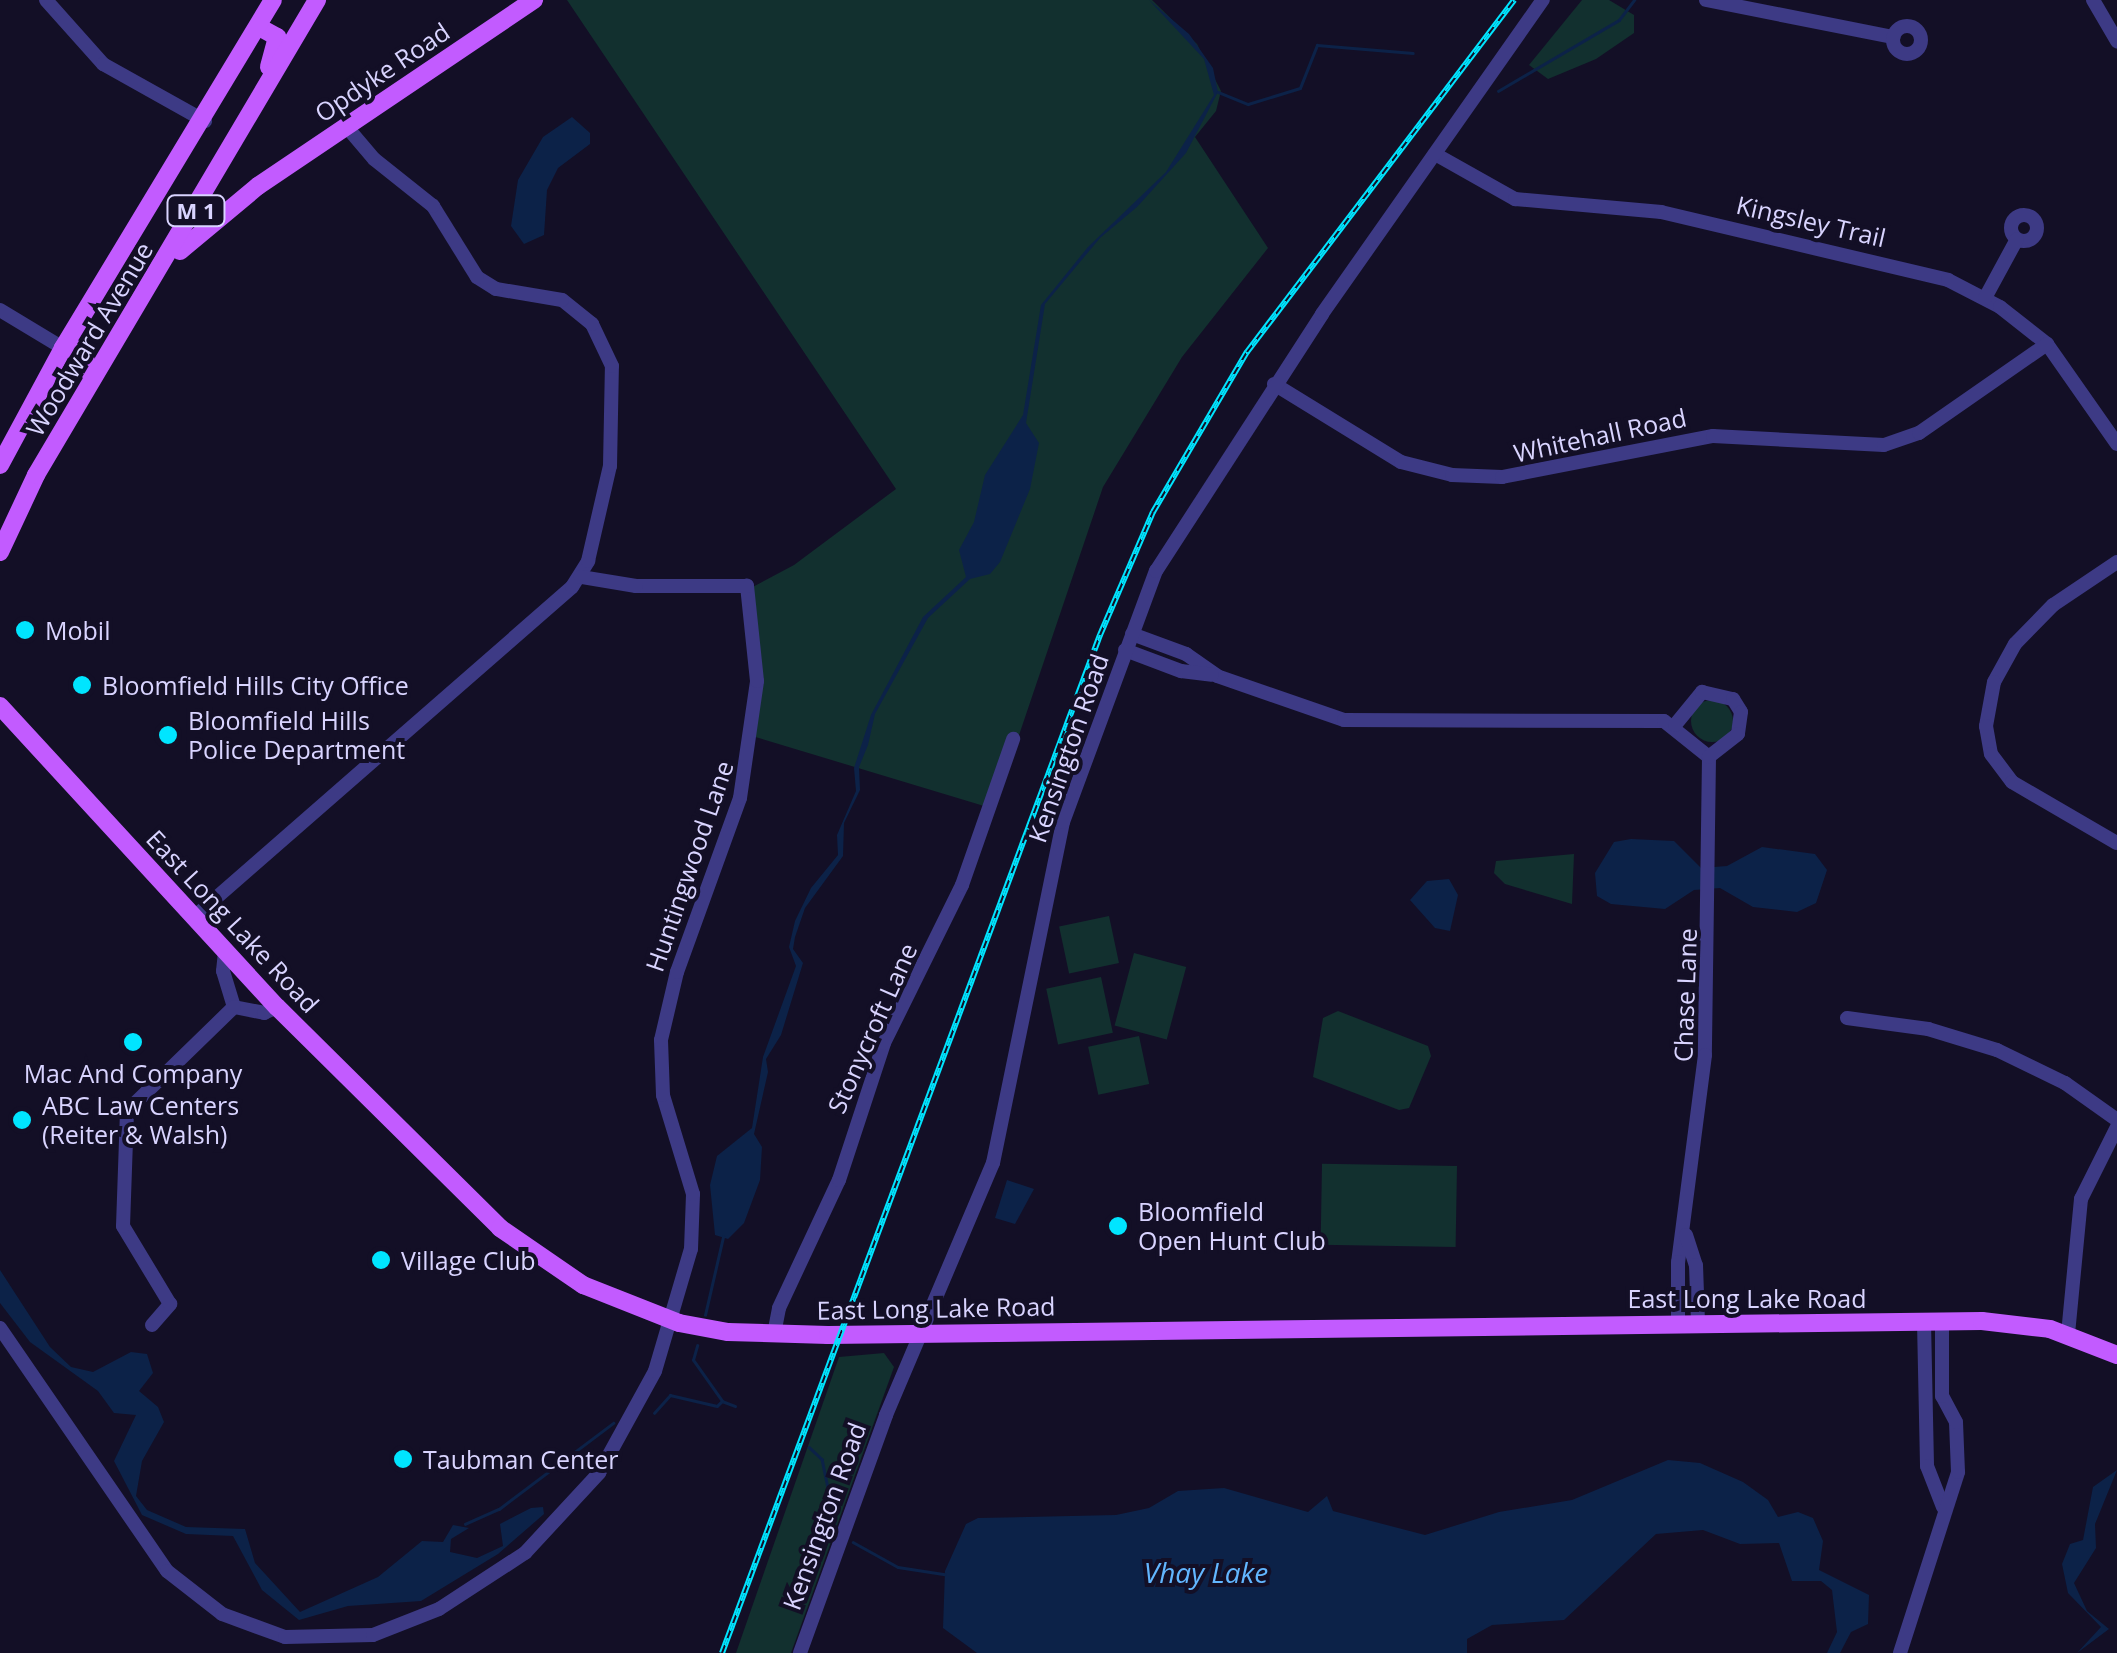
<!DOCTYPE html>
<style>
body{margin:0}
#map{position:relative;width:2117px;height:1653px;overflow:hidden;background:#130f26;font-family:"Open Sans",sans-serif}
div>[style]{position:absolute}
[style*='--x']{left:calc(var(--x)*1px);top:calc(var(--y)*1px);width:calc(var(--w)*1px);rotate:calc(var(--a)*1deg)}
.green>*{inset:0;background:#12302f;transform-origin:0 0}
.round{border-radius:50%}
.water>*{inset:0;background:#0c2248}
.stream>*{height:2.5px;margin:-1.25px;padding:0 1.25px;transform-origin:1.25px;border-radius:1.25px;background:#0c2248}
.minor>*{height:14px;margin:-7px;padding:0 7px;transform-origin:7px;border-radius:7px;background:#3d3a85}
.minor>.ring{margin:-7px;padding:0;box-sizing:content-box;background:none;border:14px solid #3d3a85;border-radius:50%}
.major>*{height:18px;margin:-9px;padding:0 9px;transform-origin:9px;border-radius:9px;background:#c25bff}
.rail>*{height:6px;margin-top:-3px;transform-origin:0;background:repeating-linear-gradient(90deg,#130f26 0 8px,#00e5ff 0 16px);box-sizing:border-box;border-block:2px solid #00e5ff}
.dots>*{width:28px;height:28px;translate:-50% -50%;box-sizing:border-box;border:5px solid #130f26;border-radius:50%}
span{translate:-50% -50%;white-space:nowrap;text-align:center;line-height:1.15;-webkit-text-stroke:8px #130f26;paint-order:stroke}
.shield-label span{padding:2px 8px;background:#130f26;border:2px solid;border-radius:8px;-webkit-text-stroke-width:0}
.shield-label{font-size:22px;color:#d9d4ff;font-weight:700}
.street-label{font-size:25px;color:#d9d4ff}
.poi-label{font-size:25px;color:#d9d4ff}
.left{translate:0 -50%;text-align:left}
.water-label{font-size:28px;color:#62b6ff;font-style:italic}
</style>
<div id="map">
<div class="green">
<div style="clip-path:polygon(567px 0,1152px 0,1197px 44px,1221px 91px,1216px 111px,1195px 137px,1268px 248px,1182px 357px,1103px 487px,994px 809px,752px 736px,747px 590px,794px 565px,896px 489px)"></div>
<div style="clip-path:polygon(1582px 0,1609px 0,1634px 15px,1634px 33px,1596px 59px,1548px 79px,1529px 65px)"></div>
<div class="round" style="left:1691px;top:700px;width:42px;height:42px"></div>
<div style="clip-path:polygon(1574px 854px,1572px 904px,1505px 884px,1494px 873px,1496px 861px)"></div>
<div style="left:1109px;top:916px;width:48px;height:51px;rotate:78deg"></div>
<div style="left:1134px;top:953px;width:54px;height:75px;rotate:15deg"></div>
<div style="left:1101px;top:977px;width:57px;height:56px;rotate:78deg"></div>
<div style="clip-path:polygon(1338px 1011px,1428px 1046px,1431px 1056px,1409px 1108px,1399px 1110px,1313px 1077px,1323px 1018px)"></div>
<div style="left:1139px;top:1036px;width:49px;height:52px;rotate:78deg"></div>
<div style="left:1457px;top:1166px;width:81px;height:135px;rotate:91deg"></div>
<div style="clip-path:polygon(884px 1353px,894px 1367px,791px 1653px,736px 1653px,839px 1357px)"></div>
</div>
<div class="water">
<div style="clip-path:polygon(1149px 0,1189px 34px,1213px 68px,1218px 92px,1186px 153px,1137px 207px,1100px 238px,1045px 304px,1026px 423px,1039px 443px,1030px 489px,1000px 562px,990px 574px,970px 579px,928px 618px,875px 714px,868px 745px,859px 767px,860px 790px,844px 823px,843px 856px,805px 908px,795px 937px,793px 949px,803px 963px,781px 1035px,766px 1059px,768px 1072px,754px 1134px,762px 1147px,760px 1180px,744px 1223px,728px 1239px,715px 1235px,710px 1185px,717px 1156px,752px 1128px,763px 1057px,796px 966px,789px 947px,795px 921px,811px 888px,838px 855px,837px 835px,856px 791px,854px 768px,871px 715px,923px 617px,966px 577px,959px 550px,974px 522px,985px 475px,1023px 415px,1041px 305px,1088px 247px,1166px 172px,1214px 95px,1204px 59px)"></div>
<div style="clip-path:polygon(572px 117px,590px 133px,590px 144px,558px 168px,547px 190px,544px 235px,524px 244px,511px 226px,518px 180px,543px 137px)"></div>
<div style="clip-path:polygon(1631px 839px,1674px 841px,1701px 868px,1727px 866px,1762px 847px,1815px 854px,1827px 870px,1816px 903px,1797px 912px,1753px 907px,1720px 888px,1694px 890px,1665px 909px,1611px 904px,1597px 896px,1595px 873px,1614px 842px)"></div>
<div style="clip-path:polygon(1449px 879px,1458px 895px,1450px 931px,1435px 928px,1410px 900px,1427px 881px)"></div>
<div style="clip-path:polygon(1007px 1180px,1034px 1189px,1015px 1224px,995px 1218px)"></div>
<div style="clip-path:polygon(0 1270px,50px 1347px,71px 1367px,93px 1372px,131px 1352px,147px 1354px,153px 1373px,139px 1391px,158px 1407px,164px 1422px,142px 1461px,136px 1496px,147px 1510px,186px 1527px,245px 1529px,255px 1563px,300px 1612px,378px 1577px,422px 1541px,443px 1542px,453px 1525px,469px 1528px,451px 1539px,450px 1552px,477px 1558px,503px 1546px,500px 1524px,531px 1508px,543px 1507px,544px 1514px,498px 1554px,421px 1601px,348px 1606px,299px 1620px,262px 1590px,233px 1536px,186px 1534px,142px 1515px,114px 1461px,136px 1415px,114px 1413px,98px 1391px,30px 1342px,0 1303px)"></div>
<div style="clip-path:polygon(1668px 1460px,1700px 1463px,1743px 1482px,1768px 1500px,1778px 1517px,1798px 1512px,1813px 1518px,1823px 1541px,1819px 1570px,1869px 1595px,1868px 1624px,1851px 1632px,1840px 1653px,1827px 1653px,1837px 1632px,1832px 1590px,1821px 1581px,1792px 1581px,1779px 1543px,1740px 1544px,1703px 1530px,1656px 1534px,1564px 1620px,1492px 1625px,1467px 1639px,1467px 1653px,977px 1653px,943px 1628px,945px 1571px,966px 1524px,978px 1518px,1116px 1515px,1149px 1508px,1178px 1491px,1224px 1488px,1308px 1512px,1327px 1496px,1333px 1511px,1425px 1535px,1499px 1512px,1572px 1500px)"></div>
<div style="clip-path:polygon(2117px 1470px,2095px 1524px,2096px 1548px,2074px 1583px,2087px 1611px,2109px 1629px,2077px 1653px,2101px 1627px,2068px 1593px,2062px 1564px,2070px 1544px,2083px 1540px,2093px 1487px)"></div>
</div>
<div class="stream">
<div style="--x:1498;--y:91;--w:140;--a:-30.4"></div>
<div style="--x:1619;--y:20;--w:25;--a:-53"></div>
<div style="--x:1218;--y:92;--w:32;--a:22"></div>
<div style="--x:1248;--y:104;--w:54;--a:-17.1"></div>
<div style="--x:1300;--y:88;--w:46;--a:-68.4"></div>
<div style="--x:1317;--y:45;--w:96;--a:4.8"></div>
<div style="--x:705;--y:1315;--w:80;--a:-77"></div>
<div style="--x:722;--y:1401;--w:14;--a:21"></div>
<div style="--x:654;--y:1413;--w:24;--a:-48"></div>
<div style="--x:670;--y:1395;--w:48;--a:13.2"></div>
<div style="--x:717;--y:1406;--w:7;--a:-45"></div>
<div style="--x:722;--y:1401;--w:50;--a:-125.3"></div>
<div style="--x:693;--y:1360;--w:15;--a:-74"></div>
<div style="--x:809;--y:1447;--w:18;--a:43"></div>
<div style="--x:822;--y:1459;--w:64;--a:78.3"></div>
<div style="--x:465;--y:1524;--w:37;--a:-24"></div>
<div style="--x:499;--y:1509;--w:143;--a:-37"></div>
<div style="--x:853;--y:1542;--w:51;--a:29.1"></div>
<div style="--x:898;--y:1567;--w:47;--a:8.7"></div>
</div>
<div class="minor">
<div style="--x:46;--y:0;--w:86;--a:48.3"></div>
<div style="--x:103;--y:64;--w:117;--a:29.2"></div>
<div style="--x:1706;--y:0;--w:191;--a:11.2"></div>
<div style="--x:2093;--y:0;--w:48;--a:59.7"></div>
<div class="ring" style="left:1893px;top:26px;width:14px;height:14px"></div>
<div style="--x:1435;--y:154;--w:92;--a:29.4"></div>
<div style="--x:1515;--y:199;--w:147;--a:5.1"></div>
<div style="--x:1661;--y:212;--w:295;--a:13.3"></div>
<div style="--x:1948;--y:280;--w:59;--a:27.4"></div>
<div style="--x:2000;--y:307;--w:60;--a:38.2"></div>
<div style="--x:2047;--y:344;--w:122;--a:55"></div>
<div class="ring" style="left:2011px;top:215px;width:12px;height:12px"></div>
<div style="--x:1985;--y:298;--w:67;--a:-61.5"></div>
<div style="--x:0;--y:310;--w:74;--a:31.1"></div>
<div style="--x:1274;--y:384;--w:149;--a:31.6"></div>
<div style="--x:1401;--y:462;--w:53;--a:14.3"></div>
<div style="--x:1452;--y:475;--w:50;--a:2.3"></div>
<div style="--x:1502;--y:477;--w:215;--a:-11"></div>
<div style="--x:1713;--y:436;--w:171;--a:3"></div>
<div style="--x:1884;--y:445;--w:37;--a:-19"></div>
<div style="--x:1919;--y:433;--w:156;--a:-34.8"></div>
<div style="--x:2117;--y:562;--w:77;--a:146.1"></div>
<div style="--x:2053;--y:605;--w:54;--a:134.3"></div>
<div style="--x:2015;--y:644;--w:43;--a:118.9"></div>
<div style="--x:1994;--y:682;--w:45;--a:100.3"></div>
<div style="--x:1986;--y:726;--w:28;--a:80"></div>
<div style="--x:1991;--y:754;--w:35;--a:53"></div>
<div style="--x:2012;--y:782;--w:121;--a:30.2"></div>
<div style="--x:1132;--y:634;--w:58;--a:20.3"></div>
<div style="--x:1186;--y:654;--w:38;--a:35"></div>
<div style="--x:1217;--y:676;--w:134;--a:19.1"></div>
<div style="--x:1344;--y:720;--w:320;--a:0.2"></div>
<div style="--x:1664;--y:721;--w:58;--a:38.7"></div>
<div style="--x:1709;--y:757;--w:298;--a:90.8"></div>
<div style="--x:1705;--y:1055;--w:209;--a:97.4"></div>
<div style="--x:1678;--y:1262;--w:61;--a:90"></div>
<div style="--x:1125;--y:650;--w:60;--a:20.6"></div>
<div style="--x:1181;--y:671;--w:31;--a:7"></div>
<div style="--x:1675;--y:725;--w:43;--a:-50.7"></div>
<div style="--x:1702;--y:692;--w:32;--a:13"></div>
<div style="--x:1733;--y:699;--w:15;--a:58"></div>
<div style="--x:1741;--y:712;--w:22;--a:98"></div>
<div style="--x:1738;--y:734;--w:37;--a:142"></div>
<div style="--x:193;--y:918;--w:503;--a:-41.13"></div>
<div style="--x:572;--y:587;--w:31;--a:-58"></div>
<div style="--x:588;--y:561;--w:98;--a:-77"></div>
<div style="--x:610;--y:466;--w:100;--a:-88.9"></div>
<div style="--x:612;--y:366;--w:47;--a:-115.5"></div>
<div style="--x:592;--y:324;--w:38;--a:-141"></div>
<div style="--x:562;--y:300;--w:67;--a:-170.5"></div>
<div style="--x:496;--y:289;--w:22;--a:-148"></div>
<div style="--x:477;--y:277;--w:84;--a:-121.8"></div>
<div style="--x:433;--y:206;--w:75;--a:-141.5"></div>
<div style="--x:374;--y:159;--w:43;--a:-130.3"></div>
<div style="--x:225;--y:952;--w:19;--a:96"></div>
<div style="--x:223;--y:971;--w:38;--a:73"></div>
<div style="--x:234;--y:1007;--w:31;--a:11"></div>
<div style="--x:264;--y:1013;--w:14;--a:-25"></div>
<div style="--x:1847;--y:1018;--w:82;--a:7.7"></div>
<div style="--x:1928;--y:1029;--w:72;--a:16.9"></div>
<div style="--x:1997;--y:1050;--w:76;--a:25.9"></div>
<div style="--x:2065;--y:1083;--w:64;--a:35.4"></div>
<div style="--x:1686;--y:1235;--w:32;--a:72"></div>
<div style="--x:1696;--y:1265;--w:58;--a:88"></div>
<div style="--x:1924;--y:1322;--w:144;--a:88.8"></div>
<div style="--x:1927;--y:1466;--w:44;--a:68.7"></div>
<div style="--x:152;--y:1325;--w:28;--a:-49"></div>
<div style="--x:170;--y:1304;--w:91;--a:-121.1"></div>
<div style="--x:123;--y:1226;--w:115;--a:-88"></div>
<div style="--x:127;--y:1111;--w:149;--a:-44.2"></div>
<div style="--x:0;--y:1328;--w:295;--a:55.5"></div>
<div style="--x:167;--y:1571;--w:70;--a:38"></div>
<div style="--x:222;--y:1614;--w:67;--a:20.1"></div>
<div style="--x:285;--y:1637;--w:88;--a:-1.3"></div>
<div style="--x:373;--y:1635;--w:71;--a:-21.5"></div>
<div style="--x:439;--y:1609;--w:103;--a:-33.1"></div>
<div style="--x:525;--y:1553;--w:109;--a:-47.2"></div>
<div style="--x:599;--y:1473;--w:116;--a:-61.2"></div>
<div style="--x:655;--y:1371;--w:127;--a:-73.6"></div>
<div style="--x:691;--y:1249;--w:55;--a:-87.9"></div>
<div style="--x:693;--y:1194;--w:103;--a:-106.9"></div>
<div style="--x:663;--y:1095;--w:55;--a:-92.1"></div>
<div style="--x:661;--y:1040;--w:70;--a:-76.8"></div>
<div style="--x:677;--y:972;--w:185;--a:-70.1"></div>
<div style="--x:740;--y:798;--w:118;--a:-81.7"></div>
<div style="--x:757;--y:681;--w:96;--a:-96"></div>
<div style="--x:747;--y:586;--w:111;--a:180"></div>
<div style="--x:636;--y:586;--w:56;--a:-170.7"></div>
<div style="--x:774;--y:1334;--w:26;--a:-79"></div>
<div style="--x:779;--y:1308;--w:141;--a:-64.9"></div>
<div style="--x:839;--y:1180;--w:144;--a:-71.8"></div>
<div style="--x:884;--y:1043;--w:176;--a:-63.7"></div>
<div style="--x:962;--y:885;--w:155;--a:-70.7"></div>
<div style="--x:2068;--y:1334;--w:136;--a:-84.5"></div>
<div style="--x:2081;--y:1199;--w:80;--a:-63.4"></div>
<div style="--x:800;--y:1653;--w:253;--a:-70.1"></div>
<div style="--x:886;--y:1415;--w:274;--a:-67"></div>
<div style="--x:993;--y:1163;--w:348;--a:-78.4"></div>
<div style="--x:1063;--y:822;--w:268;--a:-69.7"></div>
<div style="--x:1156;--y:571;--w:306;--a:-57.1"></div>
<div style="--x:1322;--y:314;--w:384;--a:-54.9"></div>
<div style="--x:1900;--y:1653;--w:190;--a:-72.2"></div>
<div style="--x:1958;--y:1472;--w:50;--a:-92.3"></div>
<div style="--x:1956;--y:1422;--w:30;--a:-118"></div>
<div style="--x:1942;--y:1396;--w:75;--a:-90"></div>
</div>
<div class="major">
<div style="--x:259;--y:27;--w:21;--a:29"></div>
<div style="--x:277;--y:37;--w:31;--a:105"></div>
<div style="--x:180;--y:251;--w:102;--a:-39.8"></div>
<div style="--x:258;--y:186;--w:333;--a:-34"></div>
<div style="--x:63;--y:348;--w:19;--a:6"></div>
<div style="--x:82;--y:350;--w:29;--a:70"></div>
<div style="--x:0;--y:465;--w:133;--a:-61.7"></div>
<div style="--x:63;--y:348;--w:406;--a:-58.9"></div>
<div style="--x:0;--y:552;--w:85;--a:-64.9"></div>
<div style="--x:36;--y:475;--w:552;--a:-59.39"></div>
<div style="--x:0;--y:706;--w:409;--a:47.4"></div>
<div style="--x:277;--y:1007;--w:314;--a:44.7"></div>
<div style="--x:500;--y:1228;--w:101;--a:34.5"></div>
<div style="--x:583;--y:1285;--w:103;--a:21.6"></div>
<div style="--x:679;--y:1323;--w:50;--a:10.4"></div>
<div style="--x:728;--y:1332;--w:100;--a:1.7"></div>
<div style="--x:828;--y:1335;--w:1154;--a:-0.7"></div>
<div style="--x:1982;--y:1321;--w:68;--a:6.7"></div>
<div style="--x:2050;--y:1329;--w:72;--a:21.2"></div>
</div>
<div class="rail">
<div style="--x:722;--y:1653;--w:1086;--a:-69.63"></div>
<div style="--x:1100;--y:635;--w:134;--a:-66.7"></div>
<div style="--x:1153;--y:512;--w:186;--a:-59.6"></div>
<div style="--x:1247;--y:352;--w:442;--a:-52.8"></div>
</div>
<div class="dots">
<div style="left:25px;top:630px;background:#00e5ff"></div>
<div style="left:82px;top:685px;background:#00e5ff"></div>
<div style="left:168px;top:735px;background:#00e5ff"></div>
<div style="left:133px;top:1042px;background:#00e5ff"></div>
<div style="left:22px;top:1120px;background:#00e5ff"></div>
<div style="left:1118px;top:1226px;background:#00e5ff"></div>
<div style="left:381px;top:1260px;background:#00e5ff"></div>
<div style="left:403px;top:1459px;background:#00e5ff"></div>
</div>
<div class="shield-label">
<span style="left:196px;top:211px">M 1</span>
</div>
<div class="street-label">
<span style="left:382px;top:72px;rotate:-34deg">Opdyke Road</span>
<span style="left:1811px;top:221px;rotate:13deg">Kingsley Trail</span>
<span style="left:89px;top:339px;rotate:-59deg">Woodward Avenue</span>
<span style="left:1600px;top:435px;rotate:-12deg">Whitehall Road</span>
<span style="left:1068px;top:748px;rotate:-71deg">Kensington Road</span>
<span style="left:689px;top:866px;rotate:-71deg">Huntingwood Lane</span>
<span style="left:233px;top:921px;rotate:47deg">East Long Lake Road</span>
<span style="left:1685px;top:995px;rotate:-88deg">Chase Lane</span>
<span style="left:872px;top:1028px;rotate:-66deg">Stonycroft Lane</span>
<span style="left:1747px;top:1298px">East Long Lake Road</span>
<span style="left:936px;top:1308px;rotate:-1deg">East Long Lake Road</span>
<span style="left:824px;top:1516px;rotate:-70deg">Kensington Road</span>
</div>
<div class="poi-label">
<span class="left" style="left:45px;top:630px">Mobil</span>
<span class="left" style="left:102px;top:685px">Bloomfield Hills City Office</span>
<span class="left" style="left:188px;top:735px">Bloomfield Hills<br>Police Department</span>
<span style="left:133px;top:1073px">Mac And Company</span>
<span class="left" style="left:42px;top:1120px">ABC Law Centers<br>(Reiter &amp; Walsh)</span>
<span class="left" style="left:1138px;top:1226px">Bloomfield<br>Open Hunt Club</span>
<span class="left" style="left:401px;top:1260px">Village Club</span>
<span class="left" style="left:423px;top:1459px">Taubman Center</span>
</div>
<div class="water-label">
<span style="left:1206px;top:1572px">Vhay Lake</span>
</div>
</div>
